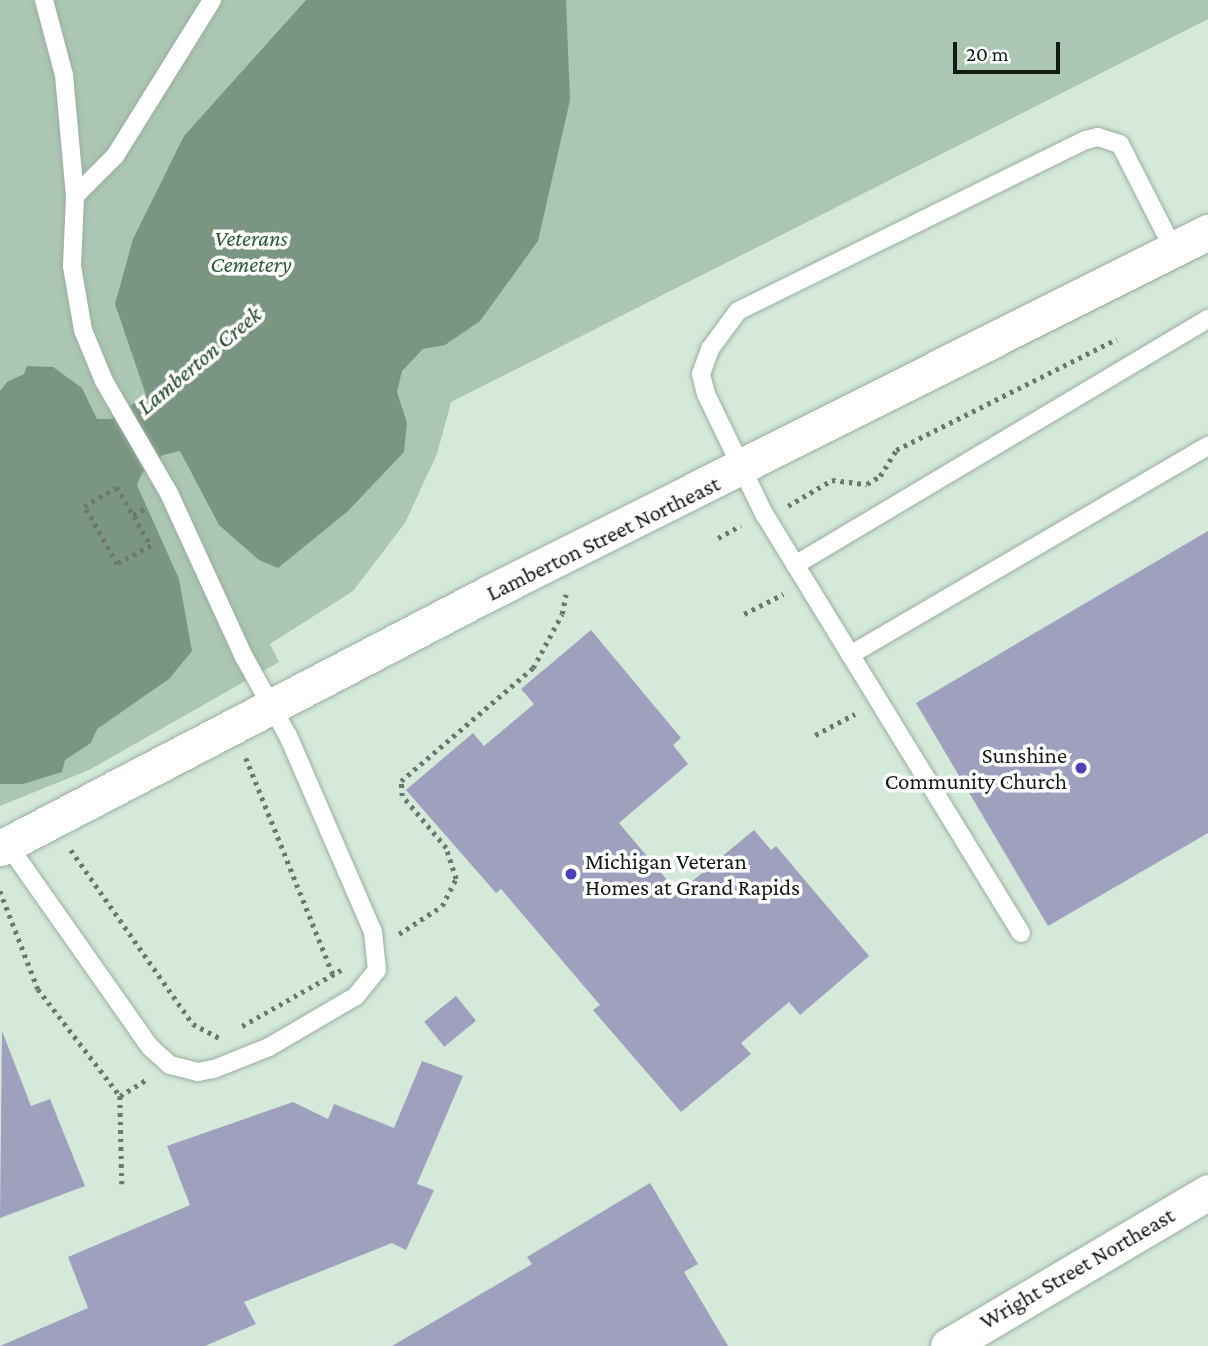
<!DOCTYPE html>
<style>
body{margin:0}
#map{position:relative;width:1208px;height:1346px;overflow:hidden;background:#d4e9d9;font-family:"Crimson Pro",serif}
div>[style]{position:absolute}
[style*='--x']{left:calc(var(--x)*1px);top:calc(var(--y)*1px);width:calc(var(--w)*1px);rotate:calc(var(--a)*1deg)}
.green>*{inset:0;background:#abc6b2}
.water>*{inset:0;background:#7a9581}
.building>*{inset:0;background:#9ea0be;transform-origin:0 0}
.path>*{height:4.5px;margin-top:-2.25px;transform-origin:0;background:repeating-linear-gradient(90deg,#6a786e 0 3.5px,transparent 0 8.5px)}
.roads{filter:drop-shadow(0 0 2px #9aae9f) drop-shadow(0 0 2px #9aae9f)}
.service>*{height:18px;margin:-9px;padding:0 9px;transform-origin:9px;border-radius:9px;background:#fff}
.minor>*{height:35px;margin:-17.5px;padding:0 17.5px;transform-origin:17.5px;border-radius:17.5px;background:#fff}
.dots>*{width:19px;height:19px;translate:-50% -50%;box-sizing:border-box;border:4px solid #fff;border-radius:50%}
span{translate:-50% -50%;white-space:nowrap;text-align:center;line-height:1.15;-webkit-text-stroke:7px #fff;paint-order:stroke}
.park-label{font-size:23px;color:#2d5b3b;font-style:italic}
.street-label{font-size:23px;color:#111913}
.poi-label{font-size:23px;color:#111913}
.right{translate:-100% -50%;text-align:right}
.left{translate:0 -50%;text-align:left}
.water-label{font-size:24px;color:#1a482a;font-style:italic}
.scale{position:absolute;left:953px;top:42px;width:107px;height:32px;box-sizing:border-box;border:4px solid #111913;border-top:0;padding-left:9px;font-size:21px;line-height:24px;white-space:nowrap;color:#111913;-webkit-text-stroke:5px #fff;paint-order:stroke}
</style>
<div id="map">
<div class="green">
<div style="clip-path:polygon(0 0,1208px 0,1208px 19px,451px 402px,437px 454px,405px 523px,353px 591px,270px 644px,279px 662px,89px 770px,0 806px)"></div>
</div>
<div class="water">
<div style="clip-path:polygon(306px 0,566px 0,570px 100px,538px 241px,480px 321px,445px 345px,423px 349px,402px 371px,397px 392px,407px 423px,404px 452px,348px 511px,278px 568px,259px 560px,219px 525px,180px 451px,163px 455px,142px 473px,137px 485px,179px 579px,192px 651px,169px 679px,97px 729px,91px 743px,65px 760px,62px 772px,23px 784px,0 784px,0 391px,7px 382px,24px 374px,27px 366px,53px 367px,82px 388px,97px 419px,111px 419px,146px 395px,115px 304px,133px 239px,184px 136px)"></div>
</div>
<div class="building">
<div style="clip-path:polygon(1208px 531px,1208px 833px,1048px 926px,916px 703px)"></div>
<div style="clip-path:polygon(591px 630px,681px 738px,673px 745px,688px 764px,619px 823px,678px 893px,754px 830px,771px 850px,776px 846px,869px 956px,800px 1015px,789px 1002px,741px 1043px,751px 1054px,681px 1112px,593px 1010px,600px 1005px,501px 889px,496px 893px,406px 790px,473px 733px,484px 746px,534px 704px,521px 689px)"></div>
<div style="left:456px;top:996px;width:32px;height:41px;rotate:51deg"></div>
<div style="clip-path:polygon(2px 1031px,31px 1106px,50px 1099px,85px 1186px,0 1218px)"></div>
<div style="clip-path:polygon(422px 1061px,463px 1076px,417px 1184px,434px 1190px,406px 1250px,392px 1243px,244px 1302px,256px 1324px,205px 1346px,0 1346px,88px 1308px,68px 1257px,190px 1205px,167px 1146px,293px 1102px,328px 1119px,334px 1104px,394px 1128px)"></div>
<div style="clip-path:polygon(650px 1183px,698px 1264px,684px 1272px,728px 1346px,392px 1346px,532px 1264px,527px 1257px)"></div>
</div>
<div class="path">
<div style="--x:117;--y:487;--w:68;--a:60"></div>
<div style="--x:151;--y:546;--w:38;--a:152"></div>
<div style="--x:117;--y:564;--w:67;--a:-119.6"></div>
<div style="--x:84;--y:506;--w:38;--a:-30"></div>
<div style="--x:788;--y:506;--w:51;--a:-30.6"></div>
<div style="--x:832;--y:480;--w:35;--a:7"></div>
<div style="--x:867;--y:484;--w:15;--a:-32"></div>
<div style="--x:880;--y:476;--w:31;--a:-58"></div>
<div style="--x:896;--y:450;--w:247;--a:-26.7"></div>
<div style="--x:133;--y:515;--w:17;--a:-28"></div>
<div style="--x:718;--y:538;--w:26;--a:-29"></div>
<div style="--x:744;--y:614;--w:44;--a:-27.1"></div>
<div style="--x:815;--y:735;--w:45;--a:-27.7"></div>
<div style="--x:246;--y:758;--w:233;--a:68.1"></div>
<div style="--x:71;--y:850;--w:213;--a:55"></div>
<div style="--x:193;--y:1024;--w:30;--a:28"></div>
<div style="--x:0;--y:891;--w:105;--a:68.8"></div>
<div style="--x:38;--y:989;--w:135;--a:52.5"></div>
<div style="--x:120;--y:1096;--w:88;--a:88.7"></div>
<div style="--x:399;--y:934;--w:51;--a:-33.1"></div>
<div style="--x:442;--y:906;--w:30;--a:-63"></div>
<div style="--x:456;--y:879;--w:33;--a:-108"></div>
<div style="--x:446;--y:848;--w:68;--a:-130.2"></div>
<div style="--x:402;--y:796;--w:15;--a:-94"></div>
<div style="--x:401;--y:781;--w:174;--a:-40.6"></div>
<div style="--x:533;--y:668;--w:61;--a:-61.8"></div>
<div style="--x:562;--y:614;--w:20;--a:-79"></div>
<div style="--x:242;--y:1026;--w:114;--a:-29.5"></div>
<div style="--x:120;--y:1096;--w:31;--a:-32"></div>
</div>
<div class="roads">
<div class="service">
<div style="--x:44;--y:0;--w:78;--a:75.1"></div>
<div style="--x:64;--y:75;--w:121;--a:84.8"></div>
<div style="--x:795;--y:565;--w:481;--a:-30.8"></div>
<div style="--x:850;--y:655;--w:415;--a:-30.3"></div>
<div style="--x:8;--y:845;--w:247;--a:54.9"></div>
<div style="--x:150;--y:1047;--w:27;--a:42"></div>
<div style="--x:170;--y:1065;--w:29;--a:14"></div>
<div style="--x:198;--y:1072;--w:16;--a:-11"></div>
<div style="--x:214;--y:1069;--w:59;--a:-21.8"></div>
<div style="--x:269;--y:1047;--w:101;--a:-30.4"></div>
<div style="--x:356;--y:996;--w:33;--a:-51"></div>
<div style="--x:377;--y:970;--w:38;--a:-96"></div>
<div style="--x:373;--y:932;--w:214;--a:-113.4"></div>
<div style="--x:288;--y:736;--w:90;--a:-119.1"></div>
<div style="--x:244;--y:657;--w:178;--a:-114.6"></div>
<div style="--x:170;--y:495;--w:132;--a:-120.1"></div>
<div style="--x:104;--y:381;--w:55;--a:-112.4"></div>
<div style="--x:83;--y:330;--w:65;--a:-99.8"></div>
<div style="--x:72;--y:266;--w:70;--a:-87.5"></div>
<div style="--x:75;--y:196;--w:57;--a:-45"></div>
<div style="--x:115;--y:156;--w:184;--a:-58.1"></div>
<div style="--x:1021;--y:933;--w:489;--a:-121.5"></div>
<div style="--x:765;--y:516;--w:136;--a:-115.8"></div>
<div style="--x:706;--y:394;--w:21;--a:-104"></div>
<div style="--x:701;--y:374;--w:27;--a:-70"></div>
<div style="--x:710;--y:349;--w:47;--a:-53.6"></div>
<div style="--x:738;--y:311;--w:388;--a:-26.2"></div>
<div style="--x:1086;--y:140;--w:12;--a:-14"></div>
<div style="--x:1098;--y:137;--w:23;--a:18"></div>
<div style="--x:1120;--y:144;--w:117;--a:63"></div>
</div>
<div class="minor">
<div style="--x:0;--y:848;--w:551;--a:-27.54"></div>
<div style="--x:489;--y:593;--w:805;--a:-26.66"></div>
<div style="--x:948;--y:1346;--w:302;--a:-30.6"></div>
</div>
</div>
<div class="dots">
<div style="left:1081px;top:768px;background:#4f40b8"></div>
<div style="left:571px;top:874px;background:#4f40b8"></div>
</div>
<div class="park-label">
<span style="left:251px;top:251px">Veterans<br>Cemetery</span>
</div>
<div class="street-label">
<span style="left:603px;top:538px;rotate:-26deg">Lamberton Street Northeast</span>
<span style="left:1077px;top:1268px;rotate:-30deg">Wright Street Northeast</span>
</div>
<div class="poi-label">
<span class="right" style="left:1067px;top:768px">Sunshine<br>Community Church</span>
<span class="left" style="left:585px;top:874px">Michigan Veteran<br>Homes at Grand Rapids</span>
</div>
<div class="water-label">
<span style="left:199px;top:360px;rotate:-40deg">Lamberton Creek</span>
</div>
<div class="scale">20 m</div>
</div>
